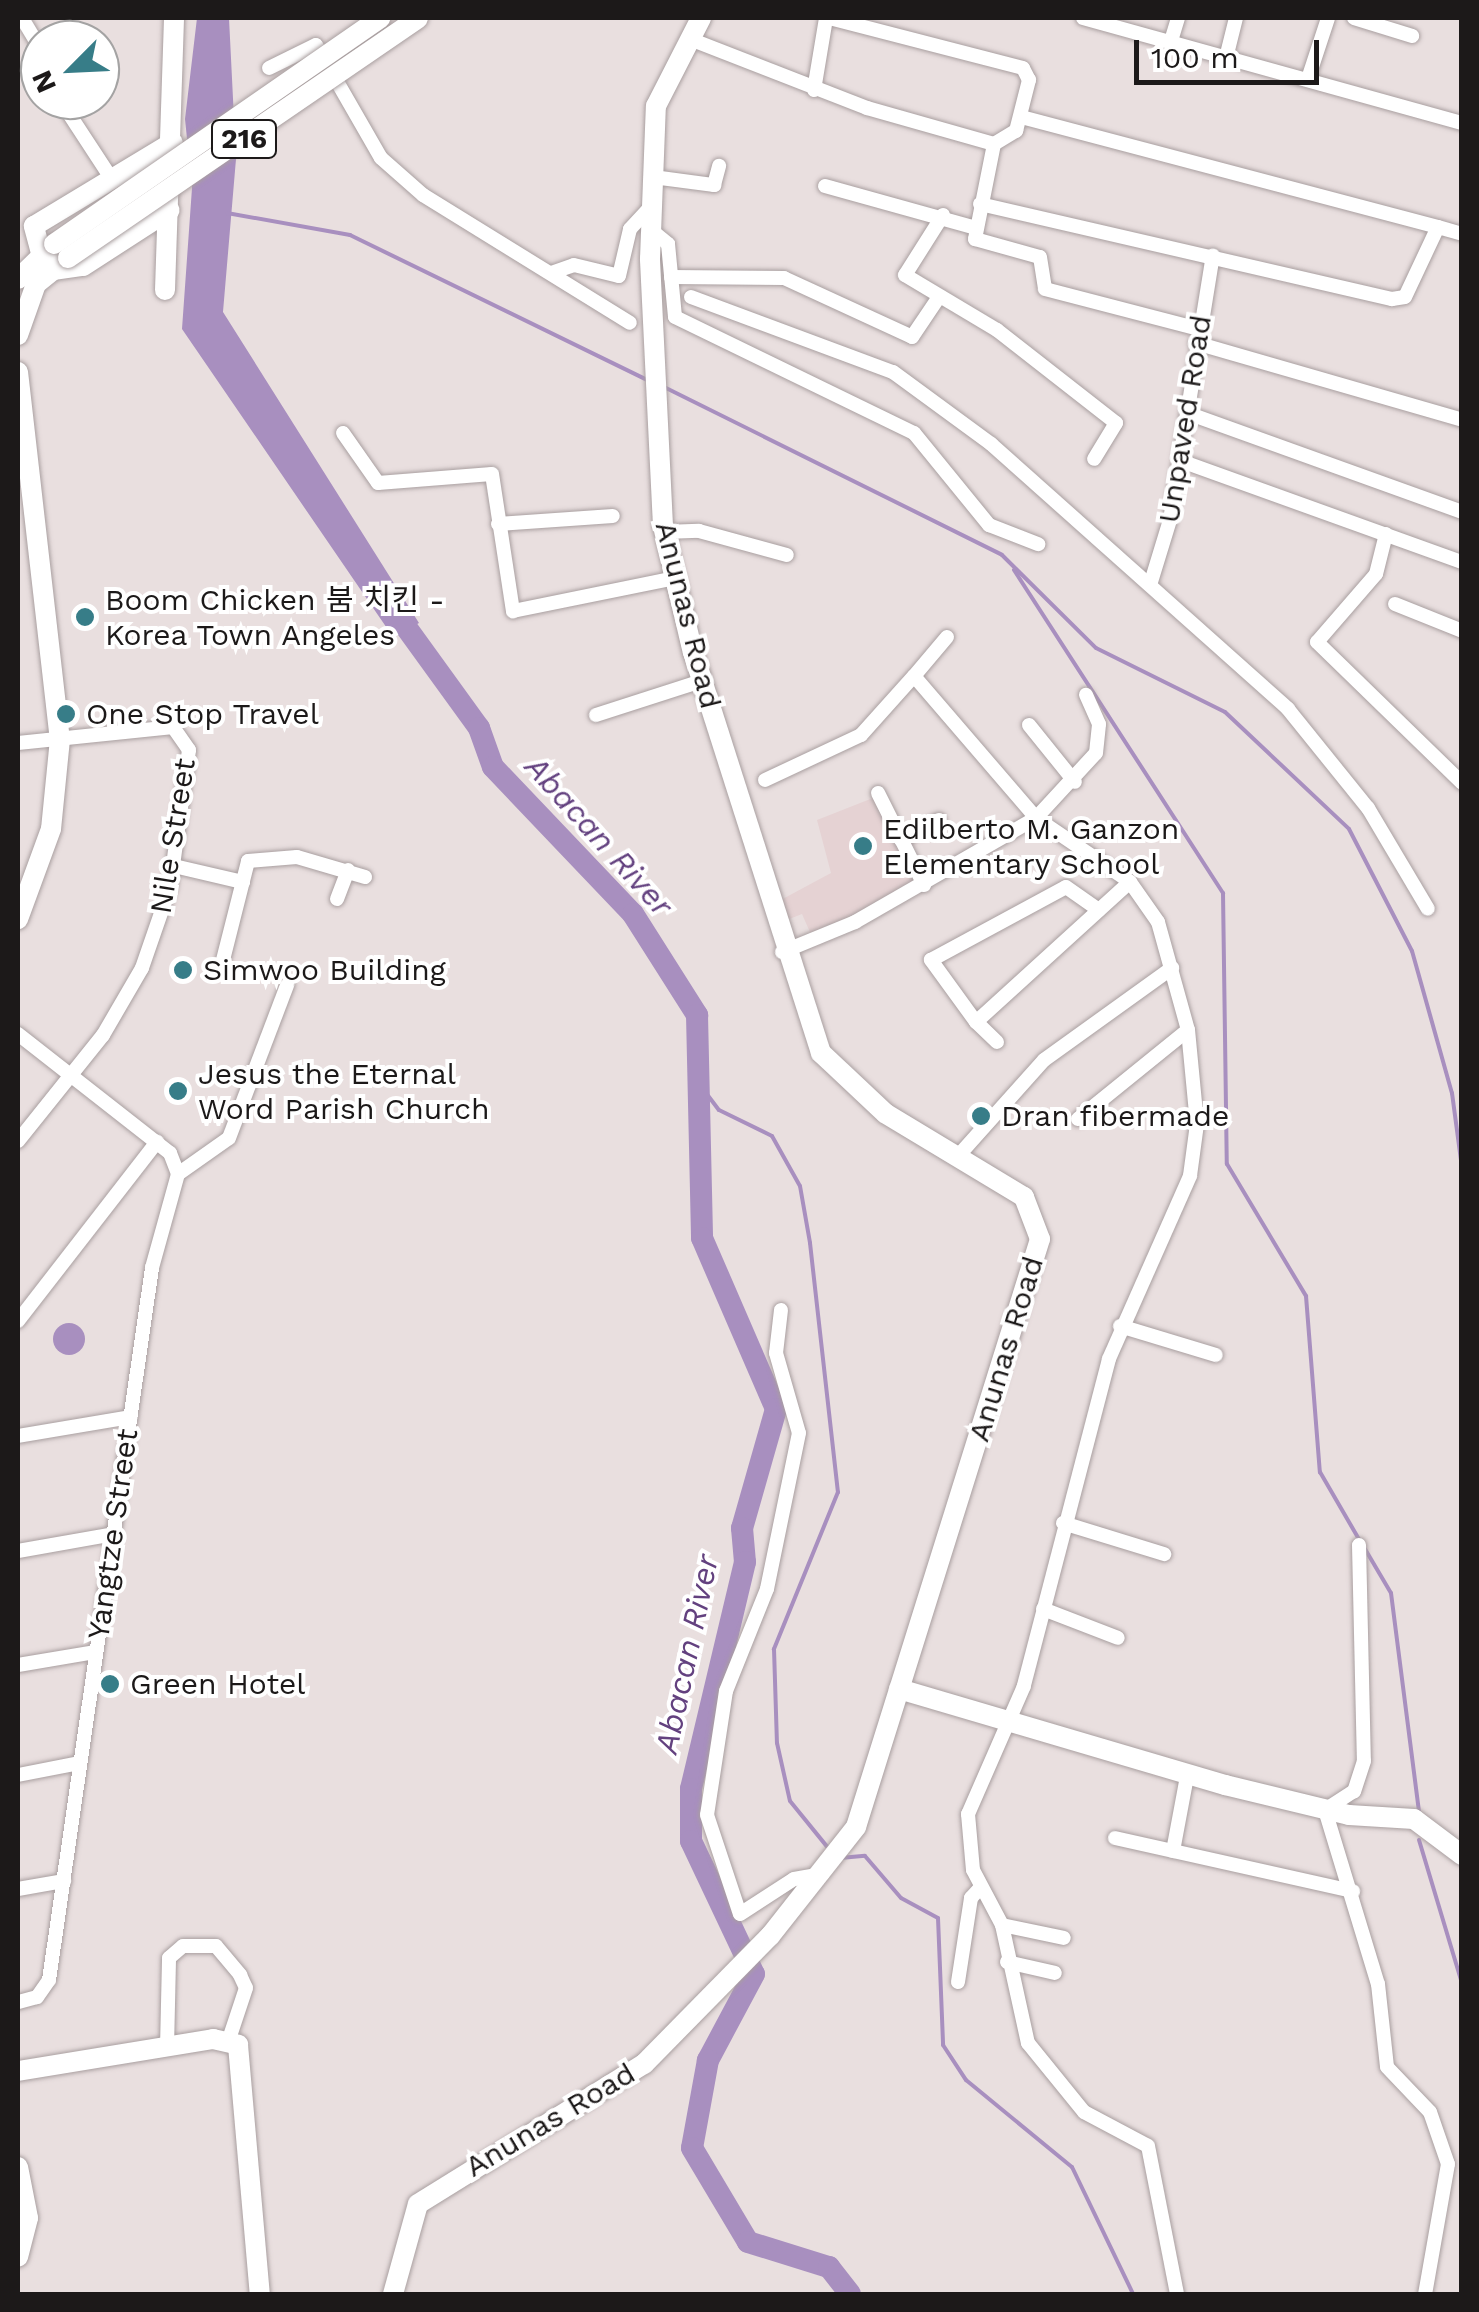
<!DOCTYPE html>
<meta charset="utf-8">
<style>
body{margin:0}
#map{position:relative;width:1479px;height:2312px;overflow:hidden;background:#e9dfdf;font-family:"Work Sans","Noto Sans KR",sans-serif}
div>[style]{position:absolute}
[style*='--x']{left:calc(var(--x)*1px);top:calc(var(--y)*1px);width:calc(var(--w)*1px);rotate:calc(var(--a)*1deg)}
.built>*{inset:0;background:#e5d2d3}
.water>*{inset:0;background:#a88fbf}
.round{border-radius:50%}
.stream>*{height:4px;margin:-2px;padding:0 2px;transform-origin:2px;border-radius:2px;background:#a88fbf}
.river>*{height:22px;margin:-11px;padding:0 11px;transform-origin:11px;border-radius:11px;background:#a88fbf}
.roads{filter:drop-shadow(0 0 2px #a99fa0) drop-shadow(0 0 2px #a99fa0)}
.street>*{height:14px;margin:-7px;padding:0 7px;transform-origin:7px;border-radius:7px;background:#fff}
.secondary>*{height:20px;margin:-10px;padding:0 10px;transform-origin:10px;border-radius:10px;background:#fff}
.primary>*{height:20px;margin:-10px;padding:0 10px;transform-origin:10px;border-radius:10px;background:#fff}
.bridges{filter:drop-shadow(0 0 2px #a99fa0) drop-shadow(0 0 2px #a99fa0)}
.primary-bridge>*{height:20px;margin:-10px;padding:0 10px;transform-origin:10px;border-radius:10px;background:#fff}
.dots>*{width:28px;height:28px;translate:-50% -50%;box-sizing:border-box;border:5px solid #fff;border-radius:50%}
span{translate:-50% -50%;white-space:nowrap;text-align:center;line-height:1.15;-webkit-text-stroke:8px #fff;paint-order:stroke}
.shield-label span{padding:2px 8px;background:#fff;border:2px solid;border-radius:8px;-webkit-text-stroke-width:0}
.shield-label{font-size:28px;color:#1c1919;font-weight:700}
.street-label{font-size:30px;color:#1c1919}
.poi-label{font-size:30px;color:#1c1919}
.left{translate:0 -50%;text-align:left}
.water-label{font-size:32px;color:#63417f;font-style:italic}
.frame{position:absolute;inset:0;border:20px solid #1c1919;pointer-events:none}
.north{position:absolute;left:20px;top:20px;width:100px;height:100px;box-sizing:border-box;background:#fff;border:2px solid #a4a3a3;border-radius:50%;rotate:246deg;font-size:28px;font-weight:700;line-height:40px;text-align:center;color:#1c1919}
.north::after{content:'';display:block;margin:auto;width:35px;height:45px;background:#377d88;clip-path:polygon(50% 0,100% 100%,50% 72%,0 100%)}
.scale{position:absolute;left:1134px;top:40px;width:185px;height:45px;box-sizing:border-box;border:5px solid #1c1919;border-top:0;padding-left:12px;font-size:30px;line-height:35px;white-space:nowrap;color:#1c1919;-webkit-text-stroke:8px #fff;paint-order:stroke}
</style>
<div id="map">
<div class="built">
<div style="clip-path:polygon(878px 796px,919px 882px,813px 939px,802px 914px,784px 921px,777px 902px,831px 873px,817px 820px)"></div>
</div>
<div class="water">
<div style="clip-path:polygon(197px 18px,229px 18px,236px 159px,223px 312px,419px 623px,393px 637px,182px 329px,192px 188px,185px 119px)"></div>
<div class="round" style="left:53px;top:1323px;width:32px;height:32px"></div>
</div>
<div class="stream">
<div style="--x:227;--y:213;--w:125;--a:10.1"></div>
<div style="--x:350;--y:235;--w:335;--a:26"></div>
<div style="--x:664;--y:387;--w:377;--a:26.4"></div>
<div style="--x:1002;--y:555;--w:132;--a:44.7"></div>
<div style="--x:1096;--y:648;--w:144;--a:26.4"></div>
<div style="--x:1225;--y:712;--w:170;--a:43.3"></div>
<div style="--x:1349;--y:829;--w:137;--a:62.7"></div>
<div style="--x:1412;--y:951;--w:148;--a:74.3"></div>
<div style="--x:1452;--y:1093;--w:76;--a:82.4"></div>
<div style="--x:1014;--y:570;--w:385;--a:57.1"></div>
<div style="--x:1223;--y:893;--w:271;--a:89.2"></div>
<div style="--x:1227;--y:1164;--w:154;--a:59.1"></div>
<div style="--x:1306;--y:1296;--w:177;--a:85.5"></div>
<div style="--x:1320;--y:1472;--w:80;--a:59.9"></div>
<div style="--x:700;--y:1085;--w:31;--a:53"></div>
<div style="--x:719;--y:1110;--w:59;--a:26.1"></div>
<div style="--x:772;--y:1136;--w:57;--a:60.8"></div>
<div style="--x:800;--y:1186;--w:58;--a:80"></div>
<div style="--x:810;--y:1243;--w:251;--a:83.6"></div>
<div style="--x:838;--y:1492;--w:170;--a:112.2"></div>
<div style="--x:774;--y:1649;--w:94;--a:88.2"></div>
<div style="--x:777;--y:1743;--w:59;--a:77.4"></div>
<div style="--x:790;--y:1801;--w:62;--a:50.9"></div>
<div style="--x:1365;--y:1549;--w:51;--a:59.4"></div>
<div style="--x:1391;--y:1593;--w:222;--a:82.7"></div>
<div style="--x:1419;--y:1840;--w:149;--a:73.3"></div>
<div style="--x:840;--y:1858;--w:25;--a:-5"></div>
<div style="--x:865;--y:1856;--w:55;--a:49.4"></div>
<div style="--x:901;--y:1898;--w:42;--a:28.4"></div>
<div style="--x:938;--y:1918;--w:127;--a:87.7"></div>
<div style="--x:943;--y:2045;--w:42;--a:56.7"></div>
<div style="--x:966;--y:2080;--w:137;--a:39.4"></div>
<div style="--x:1072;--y:2167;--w:141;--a:64.3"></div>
</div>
<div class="river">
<div style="--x:390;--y:605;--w:152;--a:54.1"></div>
<div style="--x:479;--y:728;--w:41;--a:70.3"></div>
<div style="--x:493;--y:767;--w:203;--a:46.4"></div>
<div style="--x:633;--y:914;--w:120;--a:57.6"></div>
<div style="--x:697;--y:1015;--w:223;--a:88.7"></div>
<div style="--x:702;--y:1238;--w:186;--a:66.6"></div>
<div style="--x:776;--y:1409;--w:124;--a:105.9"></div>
<div style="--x:742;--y:1528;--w:34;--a:85"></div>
<div style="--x:745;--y:1562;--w:233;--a:103.4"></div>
<div style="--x:691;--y:1789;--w:52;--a:90"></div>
<div style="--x:691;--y:1841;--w:147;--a:64.7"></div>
<div style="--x:754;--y:1974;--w:98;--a:118.1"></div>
<div style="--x:708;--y:2060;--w:89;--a:100.3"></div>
<div style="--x:692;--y:2148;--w:109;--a:59.2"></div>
<div style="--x:748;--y:2242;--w:85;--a:17.2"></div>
<div style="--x:829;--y:2267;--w:34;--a:52"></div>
</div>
<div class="roads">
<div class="street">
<div style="--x:22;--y:18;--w:35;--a:59"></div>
<div style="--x:1083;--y:18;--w:393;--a:15.5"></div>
<div style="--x:1354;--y:18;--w:61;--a:17.2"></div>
<div style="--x:690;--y:39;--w:190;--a:21.3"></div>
<div style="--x:867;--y:108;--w:132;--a:15.8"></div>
<div style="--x:994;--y:144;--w:26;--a:-31"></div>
<div style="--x:1016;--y:131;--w:53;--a:-75.7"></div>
<div style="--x:1029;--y:80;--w:13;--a:-117"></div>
<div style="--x:1023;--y:68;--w:199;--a:-165.5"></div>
<div style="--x:1171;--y:41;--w:24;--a:-73"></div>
<div style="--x:1226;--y:58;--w:41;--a:-76"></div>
<div style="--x:269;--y:68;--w:52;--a:-26.1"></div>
<div style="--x:316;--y:45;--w:130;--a:60.1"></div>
<div style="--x:381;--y:158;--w:56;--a:41.4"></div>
<div style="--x:423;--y:195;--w:243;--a:31.7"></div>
<div style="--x:1308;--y:79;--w:64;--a:-71.8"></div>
<div style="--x:814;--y:90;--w:73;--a:-80.5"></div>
<div style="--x:60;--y:100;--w:97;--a:56.8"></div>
<div style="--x:994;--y:144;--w:97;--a:101.3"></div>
<div style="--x:975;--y:239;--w:67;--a:15.5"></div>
<div style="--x:1040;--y:257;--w:32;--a:81"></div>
<div style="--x:1045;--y:289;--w:159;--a:14.6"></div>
<div style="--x:653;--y:177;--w:62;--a:7.5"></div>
<div style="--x:714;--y:185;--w:20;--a:-75"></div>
<div style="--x:825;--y:186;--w:154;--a:15.5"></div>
<div style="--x:980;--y:204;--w:423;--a:13"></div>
<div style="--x:1392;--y:299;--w:13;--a:-9"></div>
<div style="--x:1405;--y:297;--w:77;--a:-64.8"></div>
<div style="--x:1438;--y:227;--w:429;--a:-165.2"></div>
<div style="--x:943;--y:215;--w:71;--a:122.3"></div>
<div style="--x:905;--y:275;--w:107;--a:30.9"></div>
<div style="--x:997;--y:330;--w:151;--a:38"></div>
<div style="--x:1116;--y:423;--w:42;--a:121.4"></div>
<div style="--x:1438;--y:227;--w:25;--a:16"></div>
<div style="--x:651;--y:230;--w:22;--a:39"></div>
<div style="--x:668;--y:244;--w:73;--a:84.5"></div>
<div style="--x:675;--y:317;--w:266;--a:25.9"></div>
<div style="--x:914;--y:433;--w:119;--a:50.8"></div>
<div style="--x:989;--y:525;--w:53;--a:21.2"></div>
<div style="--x:551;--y:273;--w:24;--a:-19"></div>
<div style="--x:574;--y:265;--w:46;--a:13.7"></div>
<div style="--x:619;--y:276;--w:48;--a:-76.8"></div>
<div style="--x:630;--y:229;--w:33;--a:-47"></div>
<div style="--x:671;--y:277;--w:113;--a:0.5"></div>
<div style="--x:784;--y:278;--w:141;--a:24.7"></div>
<div style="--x:912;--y:337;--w:48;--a:-56"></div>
<div style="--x:691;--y:297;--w:215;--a:20.4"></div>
<div style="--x:893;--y:372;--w:122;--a:36.3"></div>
<div style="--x:991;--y:444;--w:398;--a:41.7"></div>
<div style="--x:1288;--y:709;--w:127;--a:51.1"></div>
<div style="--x:1368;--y:808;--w:117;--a:59.3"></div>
<div style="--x:1196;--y:343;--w:277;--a:16.1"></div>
<div style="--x:1190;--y:414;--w:289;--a:19.8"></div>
<div style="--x:343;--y:433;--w:61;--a:55"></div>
<div style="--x:378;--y:483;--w:114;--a:-4.5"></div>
<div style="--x:492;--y:474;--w:139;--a:81.3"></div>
<div style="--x:513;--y:611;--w:165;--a:-11.5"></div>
<div style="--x:1181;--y:461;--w:299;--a:19.8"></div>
<div style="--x:498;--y:524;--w:115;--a:-4"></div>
<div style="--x:664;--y:532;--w:35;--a:-2"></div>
<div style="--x:699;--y:531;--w:91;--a:15.3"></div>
<div style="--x:1386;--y:534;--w:41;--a:104"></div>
<div style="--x:1376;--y:574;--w:90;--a:130.9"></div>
<div style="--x:1317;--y:642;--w:202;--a:44.2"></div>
<div style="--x:1151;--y:582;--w:65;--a:-73"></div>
<div style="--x:1170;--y:520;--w:268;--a:-80.8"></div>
<div style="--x:1395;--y:604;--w:72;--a:21.9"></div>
<div style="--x:947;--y:637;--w:51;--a:130.2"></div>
<div style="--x:914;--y:676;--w:187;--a:49.3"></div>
<div style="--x:1036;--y:818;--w:114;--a:34.2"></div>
<div style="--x:1130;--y:882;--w:49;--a:55"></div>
<div style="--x:1158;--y:922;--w:112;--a:74.5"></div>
<div style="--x:1188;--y:1030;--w:94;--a:84.5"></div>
<div style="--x:1197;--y:1124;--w:52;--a:97.7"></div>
<div style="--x:1190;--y:1176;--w:200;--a:113.9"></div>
<div style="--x:1109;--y:1359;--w:338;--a:104.6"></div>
<div style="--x:1024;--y:1686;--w:140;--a:113.6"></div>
<div style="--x:968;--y:1814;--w:56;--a:84.9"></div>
<div style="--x:973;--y:1870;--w:62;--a:62.2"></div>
<div style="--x:1002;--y:1925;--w:121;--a:77.6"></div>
<div style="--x:1028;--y:2043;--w:89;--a:50.9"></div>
<div style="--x:1084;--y:2112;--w:72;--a:28"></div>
<div style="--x:1148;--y:2146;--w:151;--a:78.9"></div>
<div style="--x:596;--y:715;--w:110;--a:-17.9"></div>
<div style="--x:1029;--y:725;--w:73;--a:51.1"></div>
<div style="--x:18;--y:743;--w:156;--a:-5.9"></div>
<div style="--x:173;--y:727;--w:28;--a:55"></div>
<div style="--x:189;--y:750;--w:138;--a:97.9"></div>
<div style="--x:170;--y:887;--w:86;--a:109.1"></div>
<div style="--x:142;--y:968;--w:78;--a:120.2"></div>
<div style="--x:103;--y:1035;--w:136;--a:128.7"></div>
<div style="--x:765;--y:780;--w:106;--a:-25.1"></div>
<div style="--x:861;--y:735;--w:79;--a:-48.1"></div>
<div style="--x:878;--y:793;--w:103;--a:63.4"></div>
<div style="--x:901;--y:840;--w:43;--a:-27.8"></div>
<div style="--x:174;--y:866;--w:71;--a:13.1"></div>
<div style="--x:337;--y:899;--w:31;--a:-69"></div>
<div style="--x:782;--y:952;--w:79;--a:-22.3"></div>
<div style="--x:855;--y:922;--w:209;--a:-29.9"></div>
<div style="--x:1036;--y:818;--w:88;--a:-47.3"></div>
<div style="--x:1096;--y:753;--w:29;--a:-84"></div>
<div style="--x:1099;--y:724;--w:32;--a:-114"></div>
<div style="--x:223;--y:960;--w:102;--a:-75.8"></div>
<div style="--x:248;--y:861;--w:49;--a:-4.7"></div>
<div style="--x:297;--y:857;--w:71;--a:16.4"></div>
<div style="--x:976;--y:1022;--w:77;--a:-126"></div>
<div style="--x:931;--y:960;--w:153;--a:-28.4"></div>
<div style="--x:1066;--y:887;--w:40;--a:34.9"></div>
<div style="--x:18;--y:1034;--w:193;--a:38.1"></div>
<div style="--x:170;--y:1153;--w:22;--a:69"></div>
<div style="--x:178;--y:1174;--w:98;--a:105.5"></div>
<div style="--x:152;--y:1268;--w:719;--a:98.23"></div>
<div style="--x:49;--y:1980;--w:21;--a:125"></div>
<div style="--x:37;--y:1997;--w:20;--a:165"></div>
<div style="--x:997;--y:1042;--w:29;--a:-136"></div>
<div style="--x:976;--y:1022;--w:208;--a:-42.3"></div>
<div style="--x:1078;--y:1119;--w:141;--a:-39"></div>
<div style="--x:959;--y:1155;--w:127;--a:-48.2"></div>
<div style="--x:1044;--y:1060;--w:158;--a:-35.7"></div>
<div style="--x:178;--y:1174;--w:62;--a:-35.2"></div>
<div style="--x:229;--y:1138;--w:164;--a:-69.2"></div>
<div style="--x:781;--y:1310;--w:43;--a:96.6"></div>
<div style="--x:776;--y:1353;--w:83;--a:74"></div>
<div style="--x:799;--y:1433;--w:159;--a:101.6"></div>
<div style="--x:767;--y:1589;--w:110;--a:111.9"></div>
<div style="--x:726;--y:1691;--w:125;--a:98.7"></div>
<div style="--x:707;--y:1815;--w:104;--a:71.6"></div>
<div style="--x:740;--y:1914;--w:64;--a:-32.9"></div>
<div style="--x:794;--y:1879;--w:29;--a:-10"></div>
<div style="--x:18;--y:1321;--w:227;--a:-52.2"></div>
<div style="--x:1120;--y:1326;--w:100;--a:16.8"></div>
<div style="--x:18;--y:1436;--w:114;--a:-9.6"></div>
<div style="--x:1063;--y:1523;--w:106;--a:17.1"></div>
<div style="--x:1359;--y:1545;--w:216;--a:88.7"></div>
<div style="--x:1364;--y:1761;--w:32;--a:108"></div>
<div style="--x:1354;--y:1791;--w:35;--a:147"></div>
<div style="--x:1325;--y:1810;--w:182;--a:73.1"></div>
<div style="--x:1378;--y:1984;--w:83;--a:83.8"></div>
<div style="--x:1387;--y:2067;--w:62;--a:46.3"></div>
<div style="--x:1430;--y:2112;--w:55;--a:70.9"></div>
<div style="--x:1448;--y:2164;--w:132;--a:100"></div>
<div style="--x:18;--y:1551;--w:97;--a:-10"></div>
<div style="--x:1043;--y:1609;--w:80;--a:21.1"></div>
<div style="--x:18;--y:1665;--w:79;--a:-9.5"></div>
<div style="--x:18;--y:1775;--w:62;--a:-11.1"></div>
<div style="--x:1115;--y:1838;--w:244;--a:12.6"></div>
<div style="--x:1173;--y:1851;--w:76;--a:-79.4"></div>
<div style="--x:18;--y:1889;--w:47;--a:-9.9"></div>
<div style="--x:1002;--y:1925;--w:63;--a:11.8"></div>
<div style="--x:1007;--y:1962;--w:49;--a:12.9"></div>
<div style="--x:958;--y:1982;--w:85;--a:-81.2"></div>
<div style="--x:971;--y:1898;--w:13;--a:-48"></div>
<div style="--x:167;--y:2048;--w:90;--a:-88.7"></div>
<div style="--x:169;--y:1958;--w:18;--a:-41"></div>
<div style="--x:183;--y:1946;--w:33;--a:0"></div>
<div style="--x:216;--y:1946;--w:38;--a:50"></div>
<div style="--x:240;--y:1975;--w:14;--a:65"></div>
<div style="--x:246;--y:1988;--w:54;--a:108.4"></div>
</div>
<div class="secondary">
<div style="--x:41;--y:253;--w:28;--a:-105"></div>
<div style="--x:34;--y:226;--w:162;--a:-31.1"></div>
<div style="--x:46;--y:271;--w:37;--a:-8"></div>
<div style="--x:83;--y:266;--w:103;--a:-32.8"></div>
<div style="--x:165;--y:290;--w:272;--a:-88.1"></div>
<div style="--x:899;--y:1689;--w:340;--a:16.4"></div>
<div style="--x:1225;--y:1785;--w:128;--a:13.6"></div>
<div style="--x:1349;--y:1815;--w:65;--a:3.5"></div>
<div style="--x:1414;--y:1819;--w:60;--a:36.9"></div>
<div style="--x:18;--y:2071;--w:198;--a:-9.3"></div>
<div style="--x:213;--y:2039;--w:26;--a:13"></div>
<div style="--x:238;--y:2045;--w:250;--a:85"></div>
<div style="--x:393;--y:2294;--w:93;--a:-74.5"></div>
<div style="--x:418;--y:2204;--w:266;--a:-31.8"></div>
<div style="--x:644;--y:2064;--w:180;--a:-45.5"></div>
<div style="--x:770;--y:1936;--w:139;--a:-51.7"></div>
<div style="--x:856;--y:1827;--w:616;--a:-72.62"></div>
<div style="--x:1040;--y:1239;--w:45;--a:-110.9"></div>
<div style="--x:1024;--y:1197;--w:162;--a:-148.9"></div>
<div style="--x:885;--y:1113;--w:88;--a:-136.8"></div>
<div style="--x:821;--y:1053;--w:420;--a:-107.7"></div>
<div style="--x:693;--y:653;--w:130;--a:-103.3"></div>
<div style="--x:663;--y:526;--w:267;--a:-92.8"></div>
<div style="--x:650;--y:259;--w:153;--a:-87.8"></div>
<div style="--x:656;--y:106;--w:99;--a:-62.9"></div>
</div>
<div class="primary">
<div style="--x:18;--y:279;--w:50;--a:-44.2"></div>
<div style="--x:18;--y:335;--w:54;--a:-70.6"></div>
<div style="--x:36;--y:284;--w:41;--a:-39.1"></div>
<div style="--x:18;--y:372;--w:369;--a:83.5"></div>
<div style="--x:60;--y:739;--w:90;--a:95.7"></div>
<div style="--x:51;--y:829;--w:96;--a:110.1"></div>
<div style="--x:18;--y:2167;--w:52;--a:78.9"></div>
<div style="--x:28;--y:2218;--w:40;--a:104.4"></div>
</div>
</div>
<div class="bridges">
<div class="primary-bridge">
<div style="--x:54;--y:244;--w:397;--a:-34.7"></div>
<div style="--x:68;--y:258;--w:424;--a:-34.4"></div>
</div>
</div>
<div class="dots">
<div style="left:85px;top:617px;background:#377d88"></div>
<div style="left:66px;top:714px;background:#377d88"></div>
<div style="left:863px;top:846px;background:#377d88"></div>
<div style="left:183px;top:970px;background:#377d88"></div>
<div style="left:178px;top:1091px;background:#377d88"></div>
<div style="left:981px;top:1116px;background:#377d88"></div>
<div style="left:110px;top:1684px;background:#377d88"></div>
</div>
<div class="shield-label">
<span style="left:244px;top:139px">216</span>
</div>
<div class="street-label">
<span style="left:1185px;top:419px;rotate:-81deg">Unpaved Road</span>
<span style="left:688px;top:615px;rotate:76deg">Anunas Road</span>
<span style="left:173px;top:836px;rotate:-81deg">Nile Street</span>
<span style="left:1006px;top:1349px;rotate:-73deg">Anunas Road</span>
<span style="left:113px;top:1534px;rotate:-82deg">Yangtze Street</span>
<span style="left:550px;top:2120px;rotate:-31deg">Anunas Road</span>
</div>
<div class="poi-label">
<span class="left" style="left:105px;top:617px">Boom Chicken 붐 치킨 -<br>Korea Town Angeles</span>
<span class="left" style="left:86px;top:714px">One Stop Travel</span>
<span class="left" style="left:883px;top:846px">Edilberto M. Ganzon<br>Elementary School</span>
<span class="left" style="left:203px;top:970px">Simwoo Building</span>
<span class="left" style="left:198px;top:1091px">Jesus the Eternal<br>Word Parish Church</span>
<span class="left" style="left:1001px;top:1116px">Dran fibermade</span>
<span class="left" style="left:130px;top:1684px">Green Hotel</span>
</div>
<div class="water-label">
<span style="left:599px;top:836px;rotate:48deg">Abacan River</span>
<span style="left:687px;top:1654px;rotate:-78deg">Abacan River</span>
</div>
<div class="frame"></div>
<div class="north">N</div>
<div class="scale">100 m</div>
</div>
